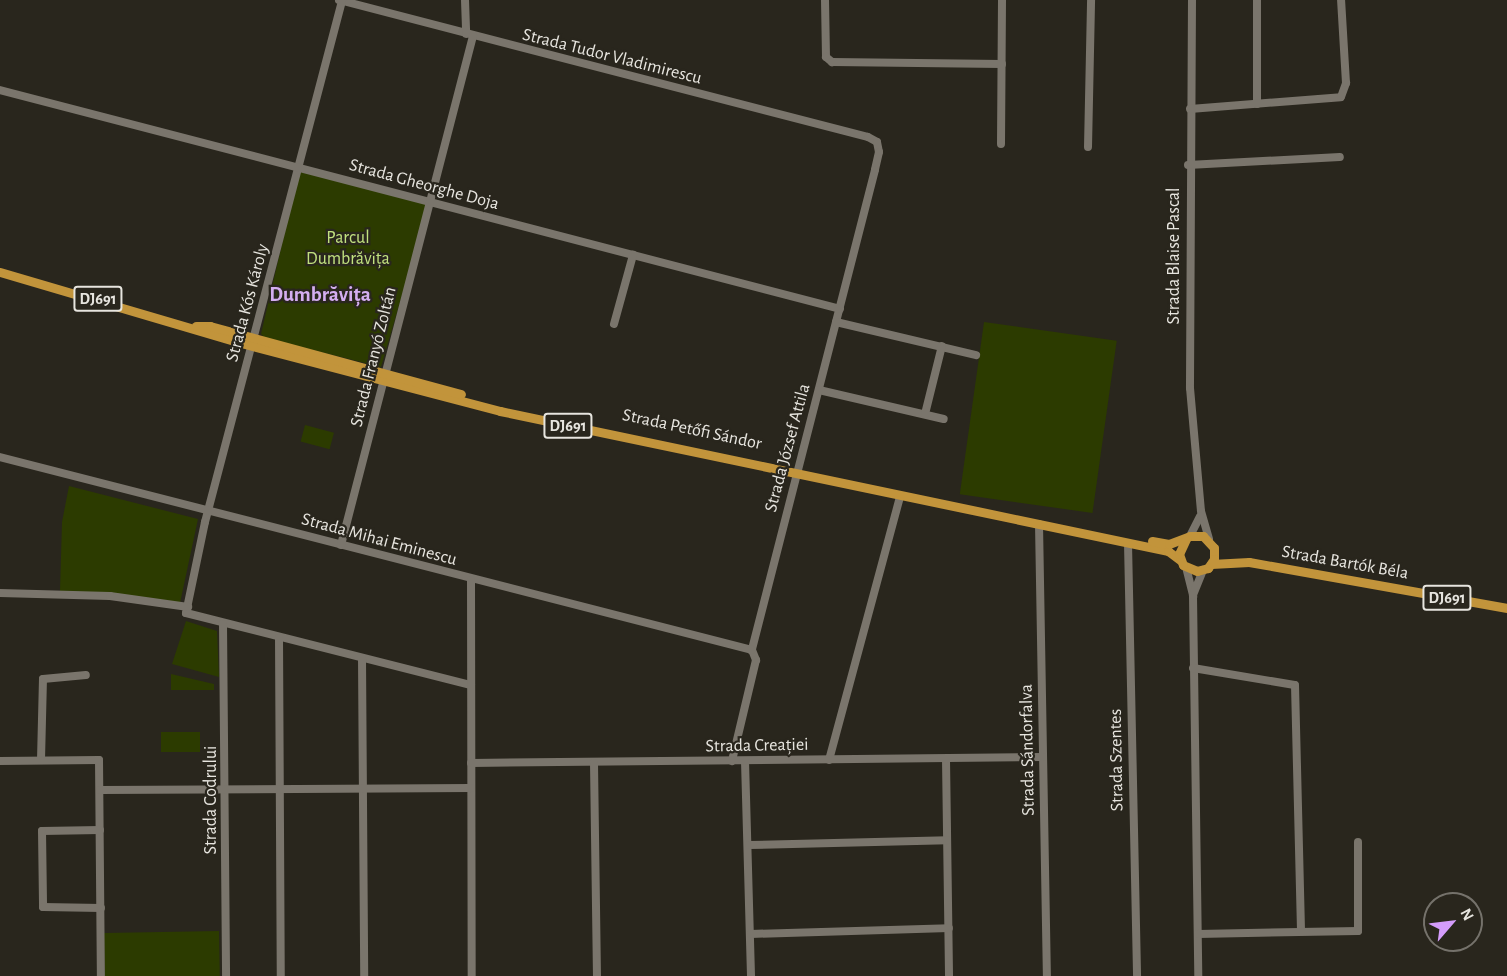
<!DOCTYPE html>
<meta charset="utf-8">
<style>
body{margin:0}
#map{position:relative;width:1507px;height:976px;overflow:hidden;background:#29261d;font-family:"Alegreya Sans",sans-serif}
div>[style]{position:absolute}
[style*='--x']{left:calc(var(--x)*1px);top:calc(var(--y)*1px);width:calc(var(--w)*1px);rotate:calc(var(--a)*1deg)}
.green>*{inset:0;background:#2c3b00;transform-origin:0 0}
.minor>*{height:8px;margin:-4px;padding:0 4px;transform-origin:4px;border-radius:4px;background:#7a756c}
.major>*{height:9px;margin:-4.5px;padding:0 4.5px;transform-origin:4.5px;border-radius:4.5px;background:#c2943b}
span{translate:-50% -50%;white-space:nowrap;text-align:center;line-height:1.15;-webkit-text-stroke:4.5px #29261d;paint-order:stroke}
.shield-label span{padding:2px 4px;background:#29261d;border:2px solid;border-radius:4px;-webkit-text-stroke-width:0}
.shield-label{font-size:16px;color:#e7e5df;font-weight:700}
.street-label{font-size:18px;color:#e7e5df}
.park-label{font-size:18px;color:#c1e17f}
.quarter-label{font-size:21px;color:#d4aef0;font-weight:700}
.north{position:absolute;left:1423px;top:892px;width:60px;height:60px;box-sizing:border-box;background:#29261d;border:2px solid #75726b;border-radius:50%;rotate:62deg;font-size:16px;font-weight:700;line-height:24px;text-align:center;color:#e7e5df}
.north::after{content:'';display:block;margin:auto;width:21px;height:27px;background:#d49cfb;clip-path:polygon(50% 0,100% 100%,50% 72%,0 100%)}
</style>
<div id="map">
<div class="green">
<div style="clip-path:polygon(300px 167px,429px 203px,381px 367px,265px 338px,261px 334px)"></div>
<div style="left:984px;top:322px;width:134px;height:174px;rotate:8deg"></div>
<div style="left:305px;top:425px;width:30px;height:17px;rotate:15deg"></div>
<div style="clip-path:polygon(69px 486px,198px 519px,180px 603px,60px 591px,62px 522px)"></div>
<div style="clip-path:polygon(186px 621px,217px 631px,219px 677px,172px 664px)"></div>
<div style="clip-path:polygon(171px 674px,214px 684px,214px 690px,171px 690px)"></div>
<div style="left:161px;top:732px;width:39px;height:20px"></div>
<div style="left:219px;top:931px;width:45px;height:115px;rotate:89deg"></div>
</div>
<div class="minor">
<div style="--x:339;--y:0;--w:546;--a:14.52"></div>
<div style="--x:868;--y:137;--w:10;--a:29"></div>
<div style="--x:877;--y:142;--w:10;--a:79"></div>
<div style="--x:879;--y:152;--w:18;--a:103"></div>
<div style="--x:875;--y:170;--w:496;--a:104.4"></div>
<div style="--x:752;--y:650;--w:11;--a:68"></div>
<div style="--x:756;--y:660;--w:104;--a:103.4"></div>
<div style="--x:465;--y:0;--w:34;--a:88"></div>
<div style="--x:825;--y:0;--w:57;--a:89"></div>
<div style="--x:826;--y:57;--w:8;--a:40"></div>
<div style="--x:832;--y:62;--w:170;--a:0.7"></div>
<div style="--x:1192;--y:0;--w:388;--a:90.3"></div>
<div style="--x:1190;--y:388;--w:123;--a:84.9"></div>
<div style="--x:1201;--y:511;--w:29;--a:74"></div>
<div style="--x:1257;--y:0;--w:104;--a:90"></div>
<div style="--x:342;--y:1;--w:539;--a:104.73"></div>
<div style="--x:205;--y:522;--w:93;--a:101.8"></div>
<div style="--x:186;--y:613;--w:294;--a:14.2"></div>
<div style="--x:0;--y:90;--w:868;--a:14.61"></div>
<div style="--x:1190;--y:109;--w:151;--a:-4.5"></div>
<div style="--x:1341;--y:97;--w:15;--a:-70"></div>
<div style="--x:1346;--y:83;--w:83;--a:-93.4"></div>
<div style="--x:1001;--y:144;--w:144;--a:-89.6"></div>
<div style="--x:1088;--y:147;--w:147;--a:-88.8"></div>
<div style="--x:1188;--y:165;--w:152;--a:-3"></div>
<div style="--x:836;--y:322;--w:144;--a:13.3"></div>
<div style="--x:614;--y:324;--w:72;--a:-74.6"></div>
<div style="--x:819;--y:390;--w:128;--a:13.1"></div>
<div style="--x:925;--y:414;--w:70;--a:-76"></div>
<div style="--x:0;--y:457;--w:776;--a:14.39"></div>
<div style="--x:1039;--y:524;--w:452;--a:89"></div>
<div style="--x:1190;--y:536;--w:22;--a:-63"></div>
<div style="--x:1128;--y:543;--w:433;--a:88.8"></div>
<div style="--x:341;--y:545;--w:526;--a:-75.46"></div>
<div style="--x:1186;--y:567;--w:30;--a:76"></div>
<div style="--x:1193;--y:596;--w:380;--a:89.2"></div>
<div style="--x:471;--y:580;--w:396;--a:89.9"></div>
<div style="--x:0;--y:593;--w:110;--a:1.6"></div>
<div style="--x:110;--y:596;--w:79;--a:8"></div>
<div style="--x:1193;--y:595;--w:27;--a:-68"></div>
<div style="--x:223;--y:624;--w:352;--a:89.5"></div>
<div style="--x:279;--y:638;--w:338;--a:89.7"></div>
<div style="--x:362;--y:658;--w:318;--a:89.6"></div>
<div style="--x:1193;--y:668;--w:103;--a:9.5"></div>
<div style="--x:1295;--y:685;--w:246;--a:88.6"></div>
<div style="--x:946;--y:759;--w:217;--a:89.2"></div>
<div style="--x:41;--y:760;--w:81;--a:-88.6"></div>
<div style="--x:43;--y:679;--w:43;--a:-5.3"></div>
<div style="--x:829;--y:760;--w:272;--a:-74.9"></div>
<div style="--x:0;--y:761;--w:99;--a:-0.6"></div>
<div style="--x:99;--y:760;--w:216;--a:89.5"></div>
<div style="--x:745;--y:761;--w:215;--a:88.4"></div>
<div style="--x:471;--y:763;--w:572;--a:-0.6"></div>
<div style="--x:594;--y:763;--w:213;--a:89.2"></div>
<div style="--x:100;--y:790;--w:371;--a:-0.3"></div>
<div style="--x:100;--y:830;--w:58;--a:179"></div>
<div style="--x:42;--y:831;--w:76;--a:89.2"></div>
<div style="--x:43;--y:907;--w:58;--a:1"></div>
<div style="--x:749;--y:845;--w:198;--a:-1.4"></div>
<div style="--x:751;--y:934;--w:198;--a:-1.7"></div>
<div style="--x:1198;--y:934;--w:160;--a:-1.1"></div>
<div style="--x:1358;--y:931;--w:89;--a:-90"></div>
</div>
<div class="major">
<div style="--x:0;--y:272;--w:251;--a:16.4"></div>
<div style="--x:241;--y:343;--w:268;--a:14.7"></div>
<div style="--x:500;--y:411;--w:683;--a:11.84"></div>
<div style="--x:1168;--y:551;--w:15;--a:37"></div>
<div style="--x:196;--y:326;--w:14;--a:0"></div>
<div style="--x:210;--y:326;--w:260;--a:15.2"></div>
<div style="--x:1152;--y:541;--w:17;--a:10"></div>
<div style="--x:1169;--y:544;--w:22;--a:-21"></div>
<div style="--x:1190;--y:536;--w:13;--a:0"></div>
<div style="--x:1203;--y:536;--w:16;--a:47"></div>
<div style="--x:1214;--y:548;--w:11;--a:90"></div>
<div style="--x:1214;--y:559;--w:11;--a:124"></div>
<div style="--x:1208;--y:568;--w:11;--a:165"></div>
<div style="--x:1197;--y:571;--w:15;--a:-157"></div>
<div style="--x:1183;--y:565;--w:12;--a:-110"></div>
<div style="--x:1179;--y:554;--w:17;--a:-65"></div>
<div style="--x:1211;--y:564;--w:38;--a:-3"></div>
<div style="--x:1249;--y:562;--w:262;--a:10.1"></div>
</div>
<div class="shield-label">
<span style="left:98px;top:299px">DJ691</span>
<span style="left:568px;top:426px">DJ691</span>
<span style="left:1447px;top:598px">DJ691</span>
</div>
<div class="street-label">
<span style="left:612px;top:57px;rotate:14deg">Strada Tudor Vladimirescu</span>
<span style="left:424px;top:185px;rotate:15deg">Strada Gheorghe Doja</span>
<span style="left:1174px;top:256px;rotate:-90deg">Strada Blaise Pascal</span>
<span style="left:248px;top:303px;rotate:-75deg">Strada Kós Károly</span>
<span style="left:374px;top:357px;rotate:-76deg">Strada Franyó Zoltán</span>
<span style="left:692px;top:430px;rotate:12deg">Strada Petőfi Sándor</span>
<span style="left:788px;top:448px;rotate:-75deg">Strada József Attila</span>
<span style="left:379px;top:540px;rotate:15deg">Strada Mihai Eminescu</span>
<span style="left:1345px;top:563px;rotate:10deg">Strada Bartók Béla</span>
<span style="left:757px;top:746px;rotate:-1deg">Strada Creației</span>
<span style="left:1028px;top:750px;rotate:-91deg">Strada Sándorfalva</span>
<span style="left:1117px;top:760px;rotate:-91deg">Strada Szentes</span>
<span style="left:211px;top:800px;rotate:-90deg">Strada Codrului</span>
</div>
<div class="park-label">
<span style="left:348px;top:249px">Parcul<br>Dumbrăvița</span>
</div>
<div class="quarter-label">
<span style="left:320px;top:295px">Dumbrăvița</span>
</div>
<div class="north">N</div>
</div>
